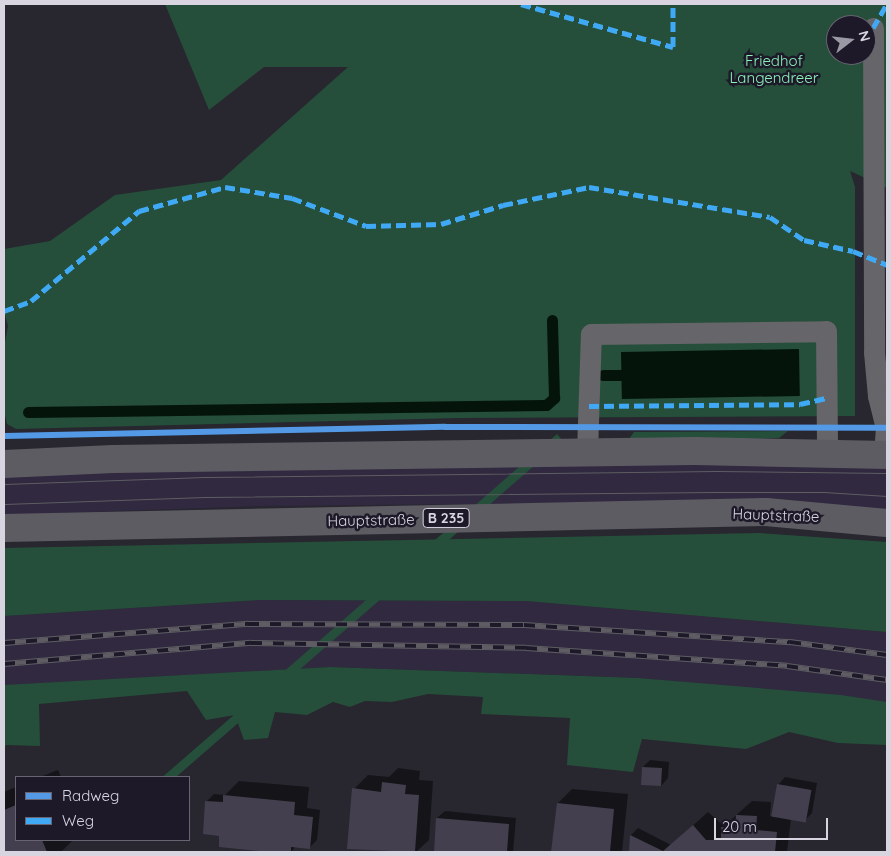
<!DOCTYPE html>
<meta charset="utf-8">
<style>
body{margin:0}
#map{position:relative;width:891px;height:856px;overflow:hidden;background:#28262f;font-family:Quicksand,sans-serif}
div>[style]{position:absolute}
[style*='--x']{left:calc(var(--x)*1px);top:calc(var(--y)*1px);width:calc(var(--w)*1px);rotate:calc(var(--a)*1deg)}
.built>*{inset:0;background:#30293f}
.green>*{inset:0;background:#254f3a;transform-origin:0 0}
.water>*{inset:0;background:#04140b;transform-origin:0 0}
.shadow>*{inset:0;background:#0007}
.stream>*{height:11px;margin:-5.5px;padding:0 5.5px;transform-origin:5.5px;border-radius:5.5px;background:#04140b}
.building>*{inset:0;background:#443f4e;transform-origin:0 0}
.service>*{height:21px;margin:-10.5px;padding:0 10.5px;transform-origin:10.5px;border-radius:10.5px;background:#666569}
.primary>*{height:28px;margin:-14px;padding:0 14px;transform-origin:14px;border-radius:14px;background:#5e5c63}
.tram>*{height:1px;margin:-0.5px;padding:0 0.5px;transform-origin:0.5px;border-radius:0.5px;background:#5f5d63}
.rail>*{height:5.5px;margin-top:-2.75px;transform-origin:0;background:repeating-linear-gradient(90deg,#1d1929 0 11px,#5f5d63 0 22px);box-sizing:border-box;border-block:1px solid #5f5d63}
.quiet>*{height:5px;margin-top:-2.5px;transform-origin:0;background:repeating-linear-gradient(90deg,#3fa9f5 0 10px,transparent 0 15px)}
.cycleway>*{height:6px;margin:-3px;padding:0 3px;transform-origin:3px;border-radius:3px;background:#5399e6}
span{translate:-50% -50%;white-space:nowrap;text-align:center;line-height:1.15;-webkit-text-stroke:5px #1d1929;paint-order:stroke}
.shield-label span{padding:1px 4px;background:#1d1929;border:1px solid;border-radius:4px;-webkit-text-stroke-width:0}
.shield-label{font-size:14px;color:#d8d5e0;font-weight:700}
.park-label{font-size:15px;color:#8af2b9}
.street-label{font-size:15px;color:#d8d5e0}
.frame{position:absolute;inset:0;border:5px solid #d8d5e0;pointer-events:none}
.legend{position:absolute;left:15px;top:776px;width:175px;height:65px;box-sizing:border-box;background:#1d1929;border:1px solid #686472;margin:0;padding:6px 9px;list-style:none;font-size:15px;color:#d8d5e0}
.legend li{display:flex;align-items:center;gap:10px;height:25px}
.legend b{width:25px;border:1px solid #686472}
.north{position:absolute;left:826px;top:15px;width:50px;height:50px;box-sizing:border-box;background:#1d1929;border:1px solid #686472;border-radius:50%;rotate:74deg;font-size:14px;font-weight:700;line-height:20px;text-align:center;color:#d8d5e0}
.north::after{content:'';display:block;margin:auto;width:18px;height:22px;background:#9a98a2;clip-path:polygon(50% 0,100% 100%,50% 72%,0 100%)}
.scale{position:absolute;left:714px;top:818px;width:114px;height:22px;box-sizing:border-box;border:2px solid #d8d5e0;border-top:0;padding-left:6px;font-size:15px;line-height:18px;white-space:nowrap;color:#d8d5e0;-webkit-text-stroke:4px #1d1929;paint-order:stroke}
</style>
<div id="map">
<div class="built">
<div style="clip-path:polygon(887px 463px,887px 511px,820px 503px,710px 502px,261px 506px,4px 515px,4px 475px,487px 464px)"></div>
<div style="clip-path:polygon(259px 600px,526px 601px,887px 632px,887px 702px,638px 678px,330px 667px,4px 686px,4px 616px)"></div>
</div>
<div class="green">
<div style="clip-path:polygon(evenodd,165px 4px,887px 4px,887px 188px,850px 171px,855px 187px,855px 416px,459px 418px,16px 429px,7px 424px,4px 411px,4px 347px,8px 326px,4px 311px,4px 249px,50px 241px,115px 195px,221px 180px,348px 67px,264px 67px,209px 110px,165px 4px,836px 25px,866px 25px,866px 55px,836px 55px,836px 25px)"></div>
<div style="clip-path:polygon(788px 431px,779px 438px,627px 442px,634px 432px)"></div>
<div style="left:557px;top:434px;width:9px;height:532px;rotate:49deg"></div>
<div style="clip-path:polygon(759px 533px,887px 542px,887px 632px,526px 601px,259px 600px,4px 616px,4px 548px)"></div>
<div style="clip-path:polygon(330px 667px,638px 678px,841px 695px,887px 702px,887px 745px,838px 743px,789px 732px,746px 749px,642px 739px,633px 772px,567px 765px,570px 718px,481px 714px,483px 697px,428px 694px,392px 702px,365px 701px,350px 707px,333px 702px,307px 715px,275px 712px,268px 738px,244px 740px,235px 715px,206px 720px,187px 691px,39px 704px,40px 746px,6px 745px,4px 749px,4px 685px)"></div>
</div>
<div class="water">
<div style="left:799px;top:349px;width:47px;height:178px;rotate:89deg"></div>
</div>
<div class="shadow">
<div style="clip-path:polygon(650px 760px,669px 762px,668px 778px,661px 786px,643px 767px)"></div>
<div style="clip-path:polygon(398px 768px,420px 771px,419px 780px,433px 781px,429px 840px,416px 852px,349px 848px,354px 789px,368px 775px,389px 777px)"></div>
<div style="clip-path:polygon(58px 770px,61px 777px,40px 777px)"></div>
<div style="clip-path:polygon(785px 777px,817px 783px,812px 813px,805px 820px,791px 818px,787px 852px,630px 852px,631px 835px,638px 828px,671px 845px,708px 812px,724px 826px,752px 801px,771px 802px,770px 816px,772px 816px,778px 785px)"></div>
<div style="clip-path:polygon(239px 781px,309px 787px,307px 808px,320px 810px,317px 840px,309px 848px,296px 846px,291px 852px,220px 846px,221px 832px,207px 801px,214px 794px,225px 795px)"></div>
<div style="clip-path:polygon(16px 787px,16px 840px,73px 840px,61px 852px,4px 852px,4px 792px)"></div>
<div style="clip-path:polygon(572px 789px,628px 794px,622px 852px,553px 852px,558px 803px)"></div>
<div style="clip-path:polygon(445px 811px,516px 818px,513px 852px,435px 852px,437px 818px)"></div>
</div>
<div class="stream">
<div style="--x:603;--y:375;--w:32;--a:0"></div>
<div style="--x:28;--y:412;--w:518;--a:-0.77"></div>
<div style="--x:546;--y:405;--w:11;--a:-41"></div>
<div style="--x:554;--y:398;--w:78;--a:-91.5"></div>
</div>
<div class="building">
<div style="left:642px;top:767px;width:20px;height:18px;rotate:3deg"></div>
<div style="clip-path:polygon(382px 782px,406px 785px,405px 794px,419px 795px,415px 852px,347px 849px,352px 788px,381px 792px)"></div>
<div style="left:777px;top:784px;width:35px;height:33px;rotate:10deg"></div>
<div style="clip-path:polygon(223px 795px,295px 802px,294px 815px,313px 817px,310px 849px,291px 847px,291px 852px,270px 852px,219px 847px,219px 836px,203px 834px,205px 801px,223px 802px)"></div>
<div style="clip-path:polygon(557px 803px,614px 809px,610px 852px,551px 852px)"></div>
<div style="clip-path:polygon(16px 805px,16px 840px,42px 840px,47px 852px,4px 852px,4px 810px)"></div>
<div style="clip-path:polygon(736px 815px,757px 816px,756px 830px,777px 832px,775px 852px,629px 852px,630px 835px,663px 851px,693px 825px,706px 840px,721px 840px,721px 827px,735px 828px)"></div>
<div style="clip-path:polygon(436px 818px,509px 824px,507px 852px,434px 852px)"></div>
</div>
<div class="service">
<div style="--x:873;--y:28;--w:324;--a:89.8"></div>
<div style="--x:874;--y:352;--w:44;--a:84.8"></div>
<div style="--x:878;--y:396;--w:32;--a:76"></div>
<div style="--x:886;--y:427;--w:27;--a:94"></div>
<div style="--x:587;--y:452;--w:118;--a:-88.1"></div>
<div style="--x:591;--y:334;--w:235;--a:-0.7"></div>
<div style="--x:826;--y:331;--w:122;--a:89.5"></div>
</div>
<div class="primary">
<div style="--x:4;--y:464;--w:109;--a:-2.6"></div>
<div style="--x:113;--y:459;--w:582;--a:-0.79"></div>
<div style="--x:695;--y:451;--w:192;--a:1.2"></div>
<div style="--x:4;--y:528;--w:762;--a:-1.2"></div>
<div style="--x:766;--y:512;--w:121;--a:5.2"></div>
</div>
<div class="tram">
<div style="--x:4;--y:484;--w:201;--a:-2"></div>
<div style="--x:205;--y:477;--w:511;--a:-0.67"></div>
<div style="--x:716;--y:471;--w:171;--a:0.7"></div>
<div style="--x:4;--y:504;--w:201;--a:-2"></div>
<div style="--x:205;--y:497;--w:510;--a:-0.56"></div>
<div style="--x:715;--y:492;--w:109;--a:0"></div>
<div style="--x:824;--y:492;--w:63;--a:3.6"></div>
</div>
<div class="rail">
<div style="--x:4;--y:643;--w:245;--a:-4.5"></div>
<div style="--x:248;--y:624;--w:276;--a:0.2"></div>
<div style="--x:524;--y:625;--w:267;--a:3.7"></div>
<div style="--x:790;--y:642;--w:98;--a:7.6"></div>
<div style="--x:4;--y:664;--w:248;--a:-4.9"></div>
<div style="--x:251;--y:643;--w:275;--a:1"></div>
<div style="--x:526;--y:648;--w:262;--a:3.9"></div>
<div style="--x:787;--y:666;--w:101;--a:8"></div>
</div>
<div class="quiet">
<div style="--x:521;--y:4;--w:158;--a:15.8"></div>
<div style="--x:673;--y:47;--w:43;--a:-90"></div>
<div style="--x:873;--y:28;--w:28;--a:-60"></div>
<div style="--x:4;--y:311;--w:29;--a:-20"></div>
<div style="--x:31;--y:301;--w:141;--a:-39.8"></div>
<div style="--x:139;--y:211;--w:89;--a:-15.6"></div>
<div style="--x:225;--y:187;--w:68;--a:9.3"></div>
<div style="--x:292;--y:198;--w:79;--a:20.7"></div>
<div style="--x:366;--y:226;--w:75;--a:-1.5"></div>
<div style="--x:441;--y:224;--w:65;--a:-17"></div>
<div style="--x:503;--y:205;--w:88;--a:-11.8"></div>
<div style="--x:589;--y:187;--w:183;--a:9.4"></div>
<div style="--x:770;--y:217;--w:41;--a:34.1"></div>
<div style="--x:804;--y:240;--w:50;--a:12.7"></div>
<div style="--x:853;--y:251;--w:37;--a:22"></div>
<div style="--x:589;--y:406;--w:211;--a:-0.5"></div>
<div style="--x:800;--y:404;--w:28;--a:-13"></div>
</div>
<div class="cycleway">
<div style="--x:4;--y:436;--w:441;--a:-1.2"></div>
<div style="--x:445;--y:427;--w:442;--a:0.1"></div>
</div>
<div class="shield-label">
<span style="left:446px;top:518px">B 235</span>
</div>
<div class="park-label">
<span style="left:774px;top:69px">Friedhof<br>Langendreer</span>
</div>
<div class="street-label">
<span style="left:776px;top:515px;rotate:2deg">Hauptstraße</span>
<span style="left:371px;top:520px;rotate:-1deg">Hauptstraße</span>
</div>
<div class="frame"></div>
<ul class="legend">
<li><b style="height:6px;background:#5399e6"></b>Radweg</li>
<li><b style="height:6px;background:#3fa9f5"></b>Weg</li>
</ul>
<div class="north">N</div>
<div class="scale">20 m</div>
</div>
